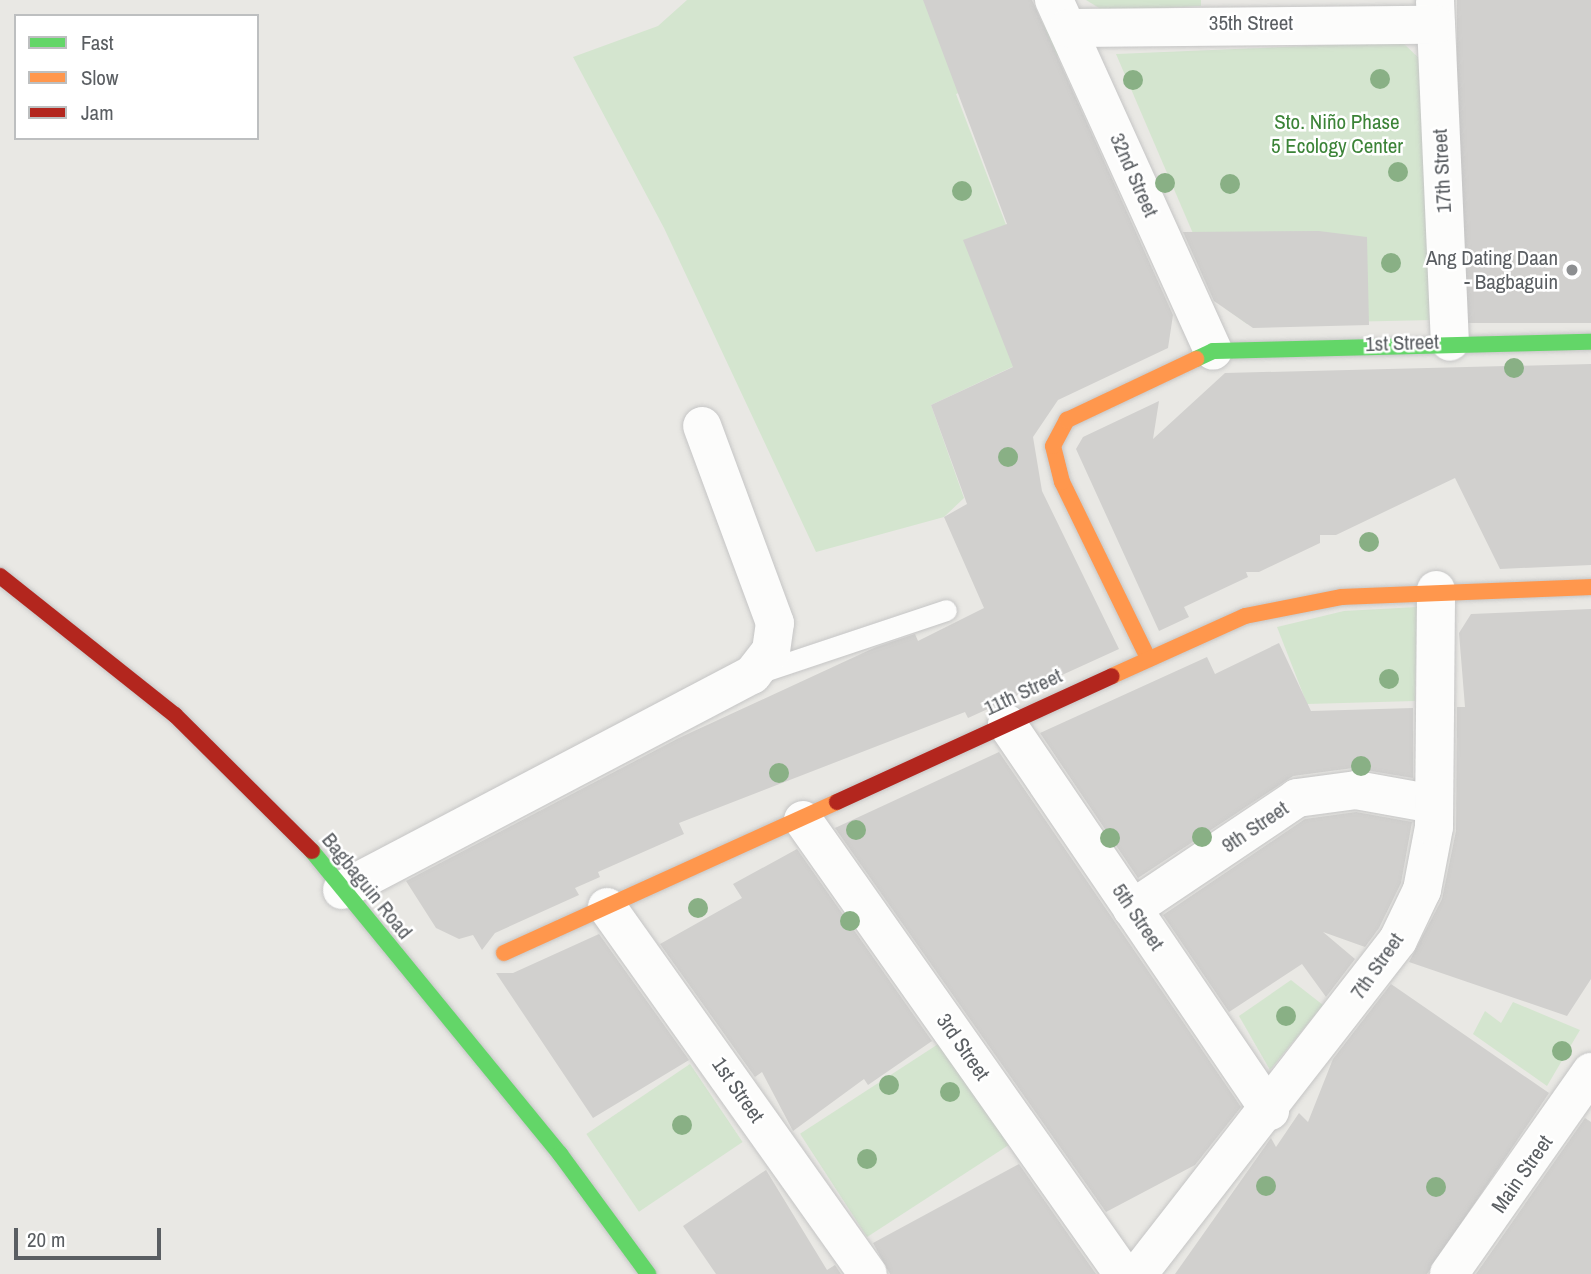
<!DOCTYPE html>
<meta charset="utf-8">
<style>
body{margin:0}
#map{position:relative;width:1591px;height:1274px;overflow:hidden;background:#e9e8e4;font-family:"Archivo Narrow",sans-serif}
div>[style]{position:absolute}
[style*='--x']{left:calc(var(--x)*1px);top:calc(var(--y)*1px);width:calc(var(--w)*1px);rotate:calc(var(--a)*1deg)}
.green>*{inset:0;background:#d4e5cf;transform-origin:0 0}
.building>*{inset:0;background:#d1d0ce;transform-origin:0 0}
.roads{filter:drop-shadow(0 0 2px #c5c5c5) drop-shadow(0 0 2px #c5c5c5)}
.lane>*{height:21px;margin:-10.5px;padding:0 10.5px;transform-origin:10.5px;border-radius:10.5px;background:#fcfcfb}
.street>*{height:38px;margin:-19px;padding:0 19px;transform-origin:19px;border-radius:19px;background:#fcfcfb}
.fast>*{height:16px;margin:-8px;padding:0 8px;transform-origin:8px;border-radius:8px;background:#63d668}
.slow>*{height:16px;margin:-8px;padding:0 8px;transform-origin:8px;border-radius:8px;background:#ff974d}
.jam>*{height:16px;margin:-8px;padding:0 8px;transform-origin:8px;border-radius:8px;background:#b3261e}
.trees>*{width:20px;height:20px;margin:-10px;border-radius:50%;background:#89b085}
.dots>*{width:19px;height:19px;translate:-50% -50%;box-sizing:border-box;border:4px solid #fff;border-radius:50%}
span{translate:-50% -50%;white-space:nowrap;text-align:center;line-height:1.15;-webkit-text-stroke:5px #fff;paint-order:stroke}
.street-label{font-size:21px;color:#5a5e62}
.park-label{font-size:21px;color:#3b8337}
.poi-label{font-size:21px;color:#5a5e62}
.right{translate:-100% -50%;text-align:right}
.legend{position:absolute;left:14px;top:14px;width:245px;height:126px;box-sizing:border-box;background:#fff;border:2px solid #bdbfc0;margin:0;padding:9px 12px;list-style:none;font-size:21px;color:#5a5e62}
.legend li{display:flex;align-items:center;gap:14px;height:35px}
.legend b{width:35px;border:2px solid #bdbfc0}
.scale{position:absolute;left:14px;top:1228px;width:147px;height:32px;box-sizing:border-box;border:4px solid #5a5e62;border-top:0;padding-left:9px;font-size:21px;line-height:24px;white-space:nowrap;color:#5a5e62;-webkit-text-stroke:5px #fff;paint-order:stroke}
</style>
<div id="map">
<div class="green">
<div style="clip-path:polygon(687px 0,1029px 0,1061px 55px,956px 94px,1053px 348px,931px 405px,964px 498px,944px 517px,816px 552px,664px 228px,573px 57px,658px 26px)"></div>
<div style="clip-path:polygon(1086px 0,1201px 0,1201px 6px,1104px 11px)"></div>
<div style="clip-path:polygon(1402px 42px,1424px 63px,1434px 320px,1247px 324px,1225px 308px,1116px 54px)"></div>
<div style="clip-path:polygon(1417px 607px,1415px 701px,1307px 704px,1277px 627px,1344px 611px)"></div>
<div style="clip-path:polygon(1291px 980px,1323px 1005px,1270px 1070px,1239px 1016px)"></div>
<div style="clip-path:polygon(1513px 1002px,1580px 1030px,1547px 1086px,1473px 1034px,1485px 1011px,1501px 1023px)"></div>
<div style="left:946px;top:1039px;width:123px;height:174px;rotate:57deg"></div>
<div style="left:690px;top:1064px;width:94px;height:125px;rotate:56deg"></div>
</div>
<div class="building">
<div style="clip-path:polygon(923px 0,1032px 0,1173px 315px,1168px 348px,1058px 400px,1033px 437px,1042px 491px,1119px 649px,968px 718px,965px 712px,679px 823px,684px 834px,598px 872px,600px 877px,575px 888px,579px 895px,495px 933px,482px 950px,473px 935px,459px 939px,436px 928px,406px 881px,679px 738px,876px 647px,915px 634px,918px 641px,984px 608px,944px 517px,967px 504px,931px 405px,1013px 367px,963px 240px,1007px 224px)"></div>
<div style="left:1457px;top:0;width:134px;height:323px"></div>
<div style="clip-path:polygon(1319px 231px,1367px 237px,1369px 325px,1253px 328px,1214px 301px,1183px 232px)"></div>
<div style="clip-path:polygon(1591px 364px,1591px 565px,1500px 569px,1455px 478px,1336px 535px,1320px 535px,1320px 543px,1259px 572px,1246px 572px,1248px 577px,1184px 607px,1189px 617px,1159px 631px,1076px 449px,1083px 437px,1159px 401px,1153px 439px,1225px 373px)"></div>
<div style="clip-path:polygon(1591px 609px,1591px 979px,1567px 1016px,1409px 962px,1442px 899px,1456px 831px,1457px 707px,1465px 707px,1459px 633px,1471px 614px)"></div>
<div style="clip-path:polygon(1279px 643px,1311px 711px,1413px 708px,1413px 778px,1353px 768px,1293px 776px,1138px 878px,1040px 733px,1207px 657px,1215px 674px)"></div>
<div style="clip-path:polygon(999px 752px,1241px 1107px,1195px 1165px,1106px 1212px,835px 828px)"></div>
<div style="clip-path:polygon(1356px 812px,1412px 822px,1401px 883px,1379px 928px,1365px 947px,1323px 932px,1355px 959px,1326px 997px,1302px 964px,1229px 1012px,1163px 915px,1305px 819px)"></div>
<div style="clip-path:polygon(797px 849px,932px 1041px,868px 1085px,864px 1079px,793px 1131px,762px 1072px,755px 1077px,660px 944px,742px 898px,733px 884px)"></div>
<div style="clip-path:polygon(599px 934px,689px 1060px,593px 1118px,496px 973px,513px 973px)"></div>
<div style="clip-path:polygon(1391px 984px,1549px 1093px,1427px 1274px,1175px 1274px,1271px 1138px,1276px 1147px,1299px 1113px,1308px 1122px,1333px 1059px)"></div>
<div style="clip-path:polygon(1585px 1118px,1591px 1122px,1591px 1274px,1476px 1274px)"></div>
<div style="clip-path:polygon(1019px 1164px,1096px 1274px,890px 1274px,873px 1243px)"></div>
<div style="clip-path:polygon(766px 1170px,827px 1270px,835px 1265px,841px 1274px,716px 1274px,683px 1226px)"></div>
</div>
<div class="roads">
<div class="lane">
<div style="--x:758;--y:673;--w:198;--a:-18.5"></div>
</div>
<div class="street">
<div style="--x:1054;--y:0;--w:385;--a:65.6"></div>
<div style="--x:1435;--y:1;--w:341;--a:87.5"></div>
<div style="--x:1068;--y:28;--w:368;--a:-0.5"></div>
<div style="--x:1007;--y:724;--w:468;--a:55.8"></div>
<div style="--x:803;--y:820;--w:555;--a:54.82"></div>
<div style="--x:342;--y:890;--w:463;--a:-27.7"></div>
<div style="--x:752;--y:675;--w:31;--a:-52"></div>
<div style="--x:771;--y:651;--w:28;--a:-82"></div>
<div style="--x:775;--y:623;--w:210;--a:-110.3"></div>
<div style="--x:607;--y:907;--w:450;--a:54.6"></div>
<div style="--x:1132;--y:909;--w:199;--a:-33.9"></div>
<div style="--x:1297;--y:798;--w:60;--a:-7.7"></div>
<div style="--x:1356;--y:790;--w:79;--a:10.2"></div>
<div style="--x:1138;--y:1274;--w:423;--a:-52.1"></div>
<div style="--x:1398;--y:940;--w:55;--a:-64.4"></div>
<div style="--x:1422;--y:890;--w:64;--a:-79.2"></div>
<div style="--x:1434;--y:827;--w:237;--a:-89.5"></div>
<div style="--x:1449;--y:1274;--w:247;--a:-54.9"></div>
</div>
<div class="fast">
<div style="--x:1196;--y:359;--w:19;--a:-25"></div>
<div style="--x:1213;--y:351;--w:378;--a:-1.4"></div>
<div style="--x:312;--y:851;--w:392;--a:50.7"></div>
<div style="--x:560;--y:1154;--w:149;--a:53.7"></div>
</div>
<div class="slow">
<div style="--x:1147;--y:656;--w:194;--a:-116"></div>
<div style="--x:1062;--y:482;--w:37;--a:-104"></div>
<div style="--x:1053;--y:446;--w:30;--a:-62"></div>
<div style="--x:1067;--y:420;--w:143;--a:-25.3"></div>
<div style="--x:1112;--y:676;--w:146;--a:-24.3"></div>
<div style="--x:1245;--y:616;--w:99;--a:-11.1"></div>
<div style="--x:1342;--y:597;--w:249;--a:-2.3"></div>
<div style="--x:504;--y:953;--w:366;--a:-24.4"></div>
</div>
<div class="jam">
<div style="--x:0;--y:576;--w:223;--a:38.5"></div>
<div style="--x:175;--y:715;--w:193;--a:44.8"></div>
<div style="--x:837;--y:802;--w:302;--a:-24.6"></div>
</div>
</div>
<div class="trees">
<div style="left:1380px;top:79px"></div>
<div style="left:1133px;top:80px"></div>
<div style="left:1398px;top:172px"></div>
<div style="left:1165px;top:183px"></div>
<div style="left:1230px;top:184px"></div>
<div style="left:962px;top:191px"></div>
<div style="left:1391px;top:263px"></div>
<div style="left:1514px;top:368px"></div>
<div style="left:1008px;top:457px"></div>
<div style="left:1369px;top:542px"></div>
<div style="left:1389px;top:679px"></div>
<div style="left:1361px;top:766px"></div>
<div style="left:779px;top:773px"></div>
<div style="left:856px;top:830px"></div>
<div style="left:1202px;top:837px"></div>
<div style="left:1110px;top:838px"></div>
<div style="left:698px;top:908px"></div>
<div style="left:850px;top:921px"></div>
<div style="left:1286px;top:1016px"></div>
<div style="left:1562px;top:1051px"></div>
<div style="left:889px;top:1085px"></div>
<div style="left:950px;top:1092px"></div>
<div style="left:682px;top:1125px"></div>
<div style="left:867px;top:1159px"></div>
<div style="left:1266px;top:1186px"></div>
<div style="left:1436px;top:1187px"></div>
</div>
<div class="dots">
<div style="left:1572px;top:270px;background:#8c8e90"></div>
</div>
<div class="street-label">
<span style="left:1251px;top:23px">35th Street</span>
<span style="left:1442px;top:171px;rotate:-93deg">17th Street</span>
<span style="left:1134px;top:175px;rotate:66deg">32nd Street</span>
<span style="left:1402px;top:343px;rotate:-2deg">1st Street</span>
<span style="left:1023px;top:692px;rotate:-25deg">11th Street</span>
<span style="left:1255px;top:827px;rotate:-34deg">9th Street</span>
<span style="left:367px;top:886px;rotate:51deg">Bagbaguin Road</span>
<span style="left:1138px;top:917px;rotate:56deg">5th Street</span>
<span style="left:1377px;top:966px;rotate:-55deg">7th Street</span>
<span style="left:963px;top:1047px;rotate:55deg">3rd Street</span>
<span style="left:738px;top:1090px;rotate:55deg">1st Street</span>
<span style="left:1522px;top:1174px;rotate:-55deg">Main Street</span>
</div>
<div class="park-label">
<span style="left:1337px;top:134px">Sto. Niño Phase<br>5 Ecology Center</span>
</div>
<div class="poi-label">
<span class="right" style="left:1558px;top:270px">Ang Dating Daan<br>- Bagbaguin</span>
</div>
<ul class="legend">
<li><b style="height:9px;background:#63d668"></b>Fast</li>
<li><b style="height:9px;background:#ff974d"></b>Slow</li>
<li><b style="height:9px;background:#b3261e"></b>Jam</li>
</ul>
<div class="scale">20 m</div>
</div>
